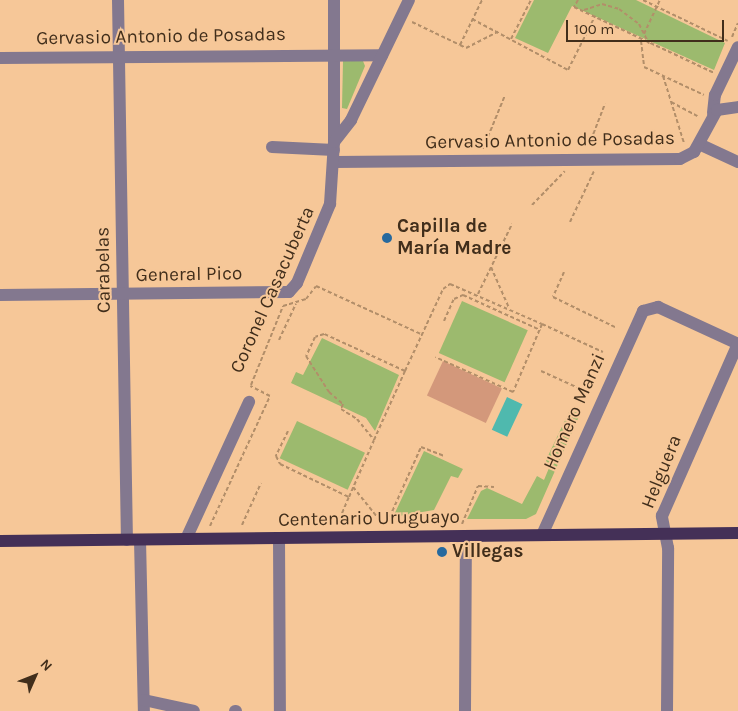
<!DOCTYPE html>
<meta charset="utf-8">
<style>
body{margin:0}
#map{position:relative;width:738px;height:711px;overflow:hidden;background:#f6c798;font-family:Karla,sans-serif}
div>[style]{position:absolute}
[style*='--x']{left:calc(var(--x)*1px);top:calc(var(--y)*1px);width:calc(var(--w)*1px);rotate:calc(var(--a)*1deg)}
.green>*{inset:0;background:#9cba6e;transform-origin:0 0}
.water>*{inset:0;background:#4fb9ae;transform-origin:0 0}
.building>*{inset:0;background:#d3987b;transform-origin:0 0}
.path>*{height:2px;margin-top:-1px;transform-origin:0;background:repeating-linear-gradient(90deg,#b28e69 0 4px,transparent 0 6.5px)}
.minor>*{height:12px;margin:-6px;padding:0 6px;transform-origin:6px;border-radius:6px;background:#83788f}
.major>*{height:12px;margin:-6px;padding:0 6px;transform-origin:6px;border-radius:6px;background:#443057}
.dots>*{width:14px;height:14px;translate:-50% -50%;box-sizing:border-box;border:2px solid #f6c798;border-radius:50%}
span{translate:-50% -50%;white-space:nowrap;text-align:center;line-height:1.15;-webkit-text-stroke:4px #f6c798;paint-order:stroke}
.street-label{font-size:19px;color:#412e1b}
.poi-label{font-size:19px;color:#412e1b;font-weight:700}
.left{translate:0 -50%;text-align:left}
.north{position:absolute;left:10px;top:651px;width:50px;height:50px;-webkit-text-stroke:4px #f6c798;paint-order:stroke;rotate:46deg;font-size:14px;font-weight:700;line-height:20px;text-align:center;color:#412e1b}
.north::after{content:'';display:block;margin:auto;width:18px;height:22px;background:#412e1b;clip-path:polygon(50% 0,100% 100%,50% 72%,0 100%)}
.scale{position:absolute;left:566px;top:20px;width:158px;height:22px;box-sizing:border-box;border:2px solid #412e1b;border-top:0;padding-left:6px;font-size:15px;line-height:18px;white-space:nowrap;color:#412e1b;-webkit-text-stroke:4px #f6c798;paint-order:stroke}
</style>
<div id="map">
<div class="green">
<div style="clip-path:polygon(534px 0,636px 0,725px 43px,714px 70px,572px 6px,548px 53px,515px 38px)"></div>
<div style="clip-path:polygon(343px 61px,363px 61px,365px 66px,347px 109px,342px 108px)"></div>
<div style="left:462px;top:301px;width:72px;height:57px;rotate:24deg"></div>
<div style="clip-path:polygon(322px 338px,399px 375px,375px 431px,366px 418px,291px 383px,296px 372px,303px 375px)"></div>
<div style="clip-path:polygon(570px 410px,580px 414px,536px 514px,526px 519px,467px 519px,481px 491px,487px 488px,522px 504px,537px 476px,544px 480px,549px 468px,546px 460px)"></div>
<div style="left:297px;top:421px;width:75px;height:41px;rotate:25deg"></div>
<div style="clip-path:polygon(424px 451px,463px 469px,458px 478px,451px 476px,434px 510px,393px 517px)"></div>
</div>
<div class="water">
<div style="left:507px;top:397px;width:17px;height:36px;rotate:25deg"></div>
</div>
<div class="building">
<div style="left:443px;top:361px;width:65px;height:38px;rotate:25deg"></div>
</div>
<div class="path">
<div style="--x:578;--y:0;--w:8;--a:120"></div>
<div style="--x:574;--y:7;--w:155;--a:25.2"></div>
<div style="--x:643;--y:0;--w:94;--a:25.8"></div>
<div style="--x:584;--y:10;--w:19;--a:-18"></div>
<div style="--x:602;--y:4;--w:18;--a:16"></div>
<div style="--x:619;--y:9;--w:25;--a:37"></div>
<div style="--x:639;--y:24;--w:22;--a:63"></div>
<div style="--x:472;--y:19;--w:109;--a:28"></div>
<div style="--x:568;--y:70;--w:60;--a:-63.4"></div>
<div style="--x:412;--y:22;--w:53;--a:25.6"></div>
<div style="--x:460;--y:45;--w:50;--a:-63.9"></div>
<div style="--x:644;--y:34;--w:38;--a:-65"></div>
<div style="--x:732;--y:37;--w:15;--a:-67"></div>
<div style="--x:511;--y:39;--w:44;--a:-62.9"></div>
<div style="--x:641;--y:41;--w:26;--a:83"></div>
<div style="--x:644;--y:67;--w:66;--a:25"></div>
<div style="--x:460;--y:45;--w:7;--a:27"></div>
<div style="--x:466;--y:48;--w:36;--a:-27"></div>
<div style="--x:663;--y:76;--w:70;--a:72.6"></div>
<div style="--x:671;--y:102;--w:30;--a:28"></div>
<div style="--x:591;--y:140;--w:39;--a:-69"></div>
<div style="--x:483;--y:149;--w:58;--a:-67.8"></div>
<div style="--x:532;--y:205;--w:47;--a:-45.9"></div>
<div style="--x:570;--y:222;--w:56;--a:-64.8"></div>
<div style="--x:491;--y:267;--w:45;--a:66.3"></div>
<div style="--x:564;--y:272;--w:27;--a:114"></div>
<div style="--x:553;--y:297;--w:69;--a:25.8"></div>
<div style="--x:478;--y:294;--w:78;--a:-64.1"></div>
<div style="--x:283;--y:306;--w:24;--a:-17"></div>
<div style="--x:306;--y:299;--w:16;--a:-52"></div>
<div style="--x:316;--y:286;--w:115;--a:24.6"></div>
<div style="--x:444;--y:321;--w:24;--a:-66"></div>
<div style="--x:454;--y:299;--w:10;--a:-24"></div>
<div style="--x:463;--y:295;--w:85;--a:24.4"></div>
<div style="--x:542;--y:324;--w:67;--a:24.7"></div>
<div style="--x:279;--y:340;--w:40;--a:-65"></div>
<div style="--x:405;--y:371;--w:90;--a:-65.1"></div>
<div style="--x:443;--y:289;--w:9;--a:-36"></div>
<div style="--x:450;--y:284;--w:100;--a:23.5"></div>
<div style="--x:542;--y:324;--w:74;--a:113.1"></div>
<div style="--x:513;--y:392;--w:85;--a:-155.8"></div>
<div style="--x:541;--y:371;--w:48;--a:24.4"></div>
<div style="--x:251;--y:385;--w:85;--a:-67.9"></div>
<div style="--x:288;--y:431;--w:28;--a:116"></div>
<div style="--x:276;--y:456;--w:9;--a:63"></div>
<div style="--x:280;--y:464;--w:76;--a:25.6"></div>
<div style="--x:353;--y:487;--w:46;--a:51.1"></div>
<div style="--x:387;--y:523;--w:83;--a:-65.9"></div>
<div style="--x:421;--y:447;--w:25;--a:21"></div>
<div style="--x:462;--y:524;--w:41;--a:-67.2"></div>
<div style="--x:478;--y:486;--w:16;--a:4"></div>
<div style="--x:242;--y:525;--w:46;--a:-65.7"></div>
<div style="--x:337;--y:525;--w:30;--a:-67"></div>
<div style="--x:349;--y:497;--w:62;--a:-66.3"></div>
<div style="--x:374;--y:440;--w:76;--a:-65.8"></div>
<div style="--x:405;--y:371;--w:89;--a:-155.4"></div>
<div style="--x:324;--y:334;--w:9;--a:162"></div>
<div style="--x:315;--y:337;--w:21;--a:115"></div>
<div style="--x:306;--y:356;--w:43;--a:57.4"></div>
<div style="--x:329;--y:392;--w:18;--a:41"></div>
<div style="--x:343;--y:404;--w:5;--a:112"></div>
<div style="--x:341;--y:409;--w:19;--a:32"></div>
<div style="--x:357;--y:419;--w:27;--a:51"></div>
<div style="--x:210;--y:526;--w:143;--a:-65.2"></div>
<div style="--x:270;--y:396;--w:22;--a:-153"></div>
</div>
<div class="minor">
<div style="--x:118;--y:0;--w:540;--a:89.05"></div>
<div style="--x:334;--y:0;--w:142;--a:90"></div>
<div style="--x:0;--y:58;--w:382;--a:-0.4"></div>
<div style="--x:713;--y:113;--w:18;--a:-84"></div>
<div style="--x:715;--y:95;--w:53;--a:-64.4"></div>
<div style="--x:699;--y:144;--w:43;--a:24.8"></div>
<div style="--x:272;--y:147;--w:62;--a:2.8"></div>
<div style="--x:334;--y:162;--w:346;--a:-0.5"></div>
<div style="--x:680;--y:159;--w:16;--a:-27"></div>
<div style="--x:694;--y:152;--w:48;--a:-61.3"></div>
<div style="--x:717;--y:110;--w:21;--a:-8"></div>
<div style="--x:0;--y:295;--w:289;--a:-0.6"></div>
<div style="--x:289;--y:292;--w:12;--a:-48"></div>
<div style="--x:297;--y:283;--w:86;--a:-67.3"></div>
<div style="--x:330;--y:204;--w:62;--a:-86.3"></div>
<div style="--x:334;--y:142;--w:28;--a:-52"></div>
<div style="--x:351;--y:120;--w:133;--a:-64.2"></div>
<div style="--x:542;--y:535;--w:246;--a:-65.7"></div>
<div style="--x:643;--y:311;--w:16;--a:-15"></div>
<div style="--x:658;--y:307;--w:88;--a:24.8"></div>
<div style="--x:279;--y:538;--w:173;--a:89.7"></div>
<div style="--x:186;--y:539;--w:151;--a:-65.3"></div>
<div style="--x:140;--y:540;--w:171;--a:88.7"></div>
<div style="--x:144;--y:700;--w:51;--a:12.4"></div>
<div style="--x:235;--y:711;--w:1;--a:0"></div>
<div style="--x:465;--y:711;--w:174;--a:-89.7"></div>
<div style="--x:667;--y:711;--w:163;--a:-89.6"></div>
<div style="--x:668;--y:548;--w:33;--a:-101"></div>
<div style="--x:662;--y:516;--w:188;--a:-66.2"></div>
</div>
<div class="major">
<div style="--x:0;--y:541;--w:738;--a:-0.62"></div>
</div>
<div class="dots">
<div style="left:387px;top:238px;background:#26699e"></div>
<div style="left:442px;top:552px;background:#26699e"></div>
</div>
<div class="street-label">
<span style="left:161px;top:37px;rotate:-1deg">Gervasio Antonio de Posadas</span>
<span style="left:550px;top:141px;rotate:-1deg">Gervasio Antonio de Posadas</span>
<span style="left:104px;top:270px;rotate:-91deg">Carabelas</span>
<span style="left:189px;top:275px;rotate:-1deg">General Pico</span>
<span style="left:273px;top:290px;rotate:-66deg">Coronel Casacuberta</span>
<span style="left:575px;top:412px;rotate:-66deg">Homero Manzi</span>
<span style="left:662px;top:472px;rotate:-68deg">Helguera</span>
<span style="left:369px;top:519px;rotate:-1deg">Centenario Uruguayo</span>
</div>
<div class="poi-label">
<span class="left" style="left:397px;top:238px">Capilla de<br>María Madre</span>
<span class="left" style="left:452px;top:552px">Villegas</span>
</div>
<div class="north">N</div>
<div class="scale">100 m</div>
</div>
